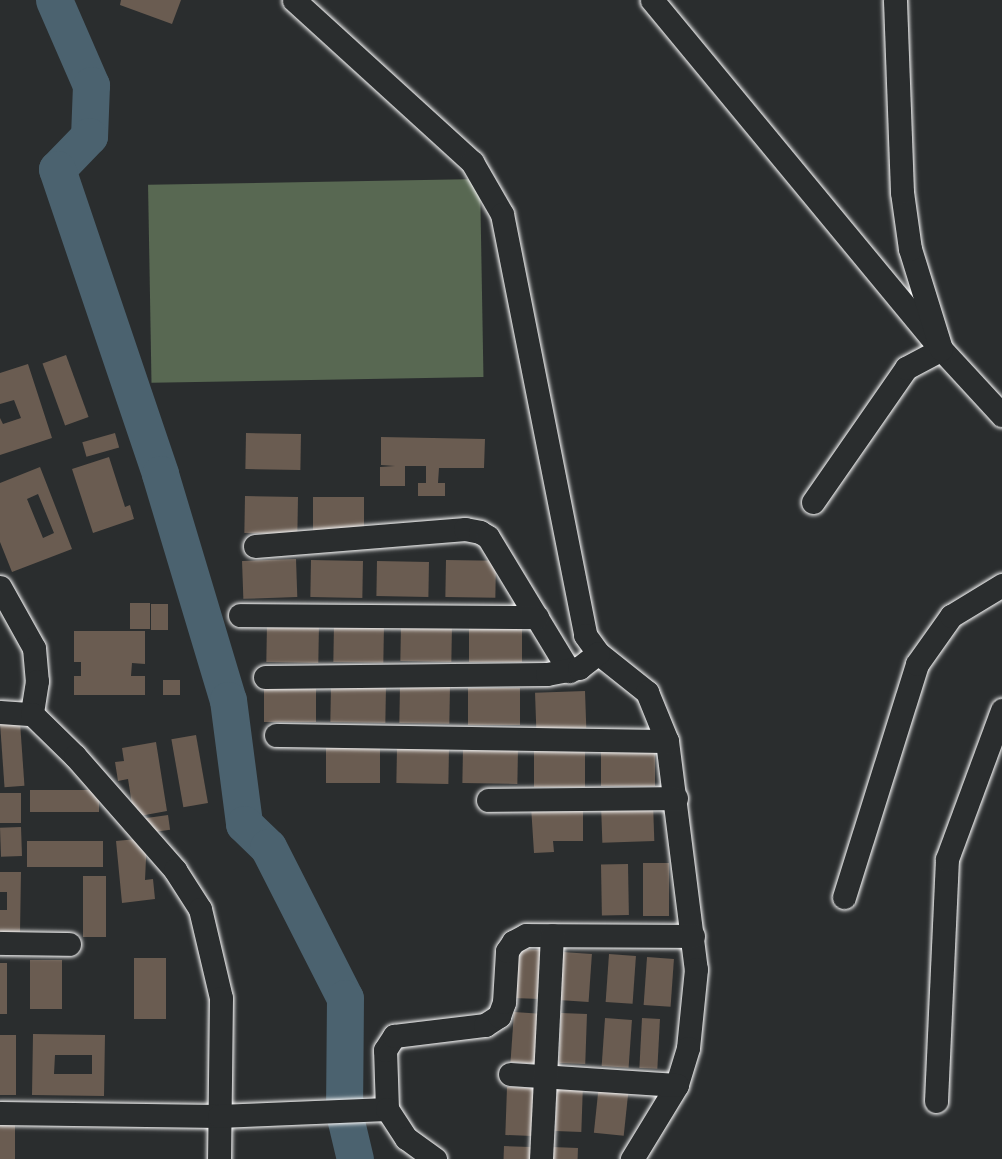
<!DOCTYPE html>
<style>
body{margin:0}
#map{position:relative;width:1002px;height:1159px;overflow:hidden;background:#2a2d2e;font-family:Caveat,sans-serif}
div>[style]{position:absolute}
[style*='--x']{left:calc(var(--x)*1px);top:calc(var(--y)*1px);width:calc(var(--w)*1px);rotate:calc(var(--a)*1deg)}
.green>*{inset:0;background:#586852;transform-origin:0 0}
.river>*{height:37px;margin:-18.5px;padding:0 18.5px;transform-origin:18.5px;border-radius:18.5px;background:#4b626f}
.building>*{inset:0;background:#6a5c51;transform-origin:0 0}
.roads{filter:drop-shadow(0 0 2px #fff) drop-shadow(0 0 2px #fff)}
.minor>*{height:23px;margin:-11.5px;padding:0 11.5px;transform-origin:11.5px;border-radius:11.5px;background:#2a2d2e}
span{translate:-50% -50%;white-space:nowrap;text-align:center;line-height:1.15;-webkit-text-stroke:7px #2a2d2e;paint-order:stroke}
</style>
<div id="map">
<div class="green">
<div style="left:480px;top:179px;width:198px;height:332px;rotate:89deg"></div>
</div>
<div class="river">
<div style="--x:54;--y:0;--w:93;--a:66.5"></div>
<div style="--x:91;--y:85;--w:51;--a:92.2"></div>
<div style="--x:89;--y:136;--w:46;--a:134.1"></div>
<div style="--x:57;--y:169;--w:322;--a:71.3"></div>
<div style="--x:160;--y:474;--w:236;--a:73.3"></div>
<div style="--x:228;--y:700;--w:125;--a:82.6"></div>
<div style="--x:244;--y:824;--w:33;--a:44"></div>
<div style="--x:268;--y:847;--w:169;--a:63"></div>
<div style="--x:345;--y:998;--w:115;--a:90.5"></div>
<div style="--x:344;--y:1113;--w:47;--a:76.6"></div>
</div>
<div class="building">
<div style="clip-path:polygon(121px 0,181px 0,172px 24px,120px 5px)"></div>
<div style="left:66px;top:355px;width:66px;height:25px;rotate:70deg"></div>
<div style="clip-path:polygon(28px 364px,52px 438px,0 455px,0 418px,3px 424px,21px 418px,14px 400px,0 404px,0 373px)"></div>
<div style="left:115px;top:433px;width:15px;height:34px;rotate:74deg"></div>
<div style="left:246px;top:433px;width:55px;height:36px;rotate:1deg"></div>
<div style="clip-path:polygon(381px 437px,485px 439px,484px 468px,439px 468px,438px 483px,445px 483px,445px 496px,418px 496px,418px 483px,426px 483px,426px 466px,405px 466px,405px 486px,380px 486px,380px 467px,395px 466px,381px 465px)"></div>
<div style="clip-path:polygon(109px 457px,125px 507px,130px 505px,134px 519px,93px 533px,72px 469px)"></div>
<div style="clip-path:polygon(evenodd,40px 467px,72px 549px,12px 572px,0 542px,0 483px,40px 467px,38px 494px,54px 533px,43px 538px,27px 499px,38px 494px)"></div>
<div style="left:245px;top:496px;width:53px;height:37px;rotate:1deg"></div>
<div style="left:364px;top:497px;width:36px;height:51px;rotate:90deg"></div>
<div style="left:296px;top:559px;width:38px;height:54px;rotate:88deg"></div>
<div style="left:311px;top:560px;width:52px;height:37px;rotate:1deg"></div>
<div style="left:446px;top:560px;width:50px;height:37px;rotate:1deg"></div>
<div style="left:377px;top:561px;width:52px;height:35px;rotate:1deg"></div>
<div style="left:130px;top:603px;width:20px;height:26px"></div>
<div style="left:151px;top:604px;width:17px;height:26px"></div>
<div style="left:267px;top:623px;width:52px;height:39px;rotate:1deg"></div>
<div style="left:334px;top:624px;width:50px;height:38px;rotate:1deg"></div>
<div style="left:401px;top:624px;width:51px;height:37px;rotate:1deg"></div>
<div style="left:469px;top:626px;width:53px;height:36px"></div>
<div style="clip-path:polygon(74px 631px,145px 631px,145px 664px,132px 663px,131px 676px,145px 676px,145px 695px,74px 695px,74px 676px,81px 676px,81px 662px,74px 662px)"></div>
<div style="left:163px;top:680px;width:17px;height:15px"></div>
<div style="left:331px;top:685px;width:55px;height:37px;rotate:1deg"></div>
<div style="left:400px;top:685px;width:50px;height:38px;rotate:1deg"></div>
<div style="left:264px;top:686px;width:52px;height:36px"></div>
<div style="left:468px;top:688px;width:52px;height:37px"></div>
<div style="left:585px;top:691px;width:37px;height:50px;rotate:88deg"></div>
<div style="left:20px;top:722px;width:64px;height:20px;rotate:86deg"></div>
<div style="left:196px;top:735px;width:69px;height:25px;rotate:80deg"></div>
<div style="clip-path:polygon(156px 742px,167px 811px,134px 817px,128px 779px,118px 781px,115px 762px,124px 761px,122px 748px)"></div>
<div style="left:326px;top:747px;width:54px;height:36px"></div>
<div style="left:397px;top:747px;width:52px;height:36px;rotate:1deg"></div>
<div style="left:463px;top:747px;width:55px;height:36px;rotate:1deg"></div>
<div style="left:534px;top:749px;width:51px;height:38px"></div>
<div style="left:601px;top:749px;width:54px;height:37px"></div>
<div style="left:99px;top:790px;width:22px;height:69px;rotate:90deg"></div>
<div style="left:21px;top:793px;width:30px;height:21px;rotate:90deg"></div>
<div style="left:653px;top:803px;width:38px;height:52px;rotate:88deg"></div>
<div style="clip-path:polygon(531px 806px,583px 806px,583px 841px,553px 841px,554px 852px,534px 853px)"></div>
<div style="left:168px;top:815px;width:15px;height:25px;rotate:82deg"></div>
<div style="left:21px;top:827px;width:29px;height:21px;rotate:88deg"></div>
<div style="clip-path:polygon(147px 838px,145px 880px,153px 879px,155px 899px,122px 903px,116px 841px)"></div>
<div style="left:27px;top:841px;width:76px;height:26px"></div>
<div style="left:643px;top:863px;width:26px;height:53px"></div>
<div style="left:628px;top:864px;width:51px;height:27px;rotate:89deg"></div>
<div style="clip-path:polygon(0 872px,21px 872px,20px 933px,0 933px,0 910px,7px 910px,7px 892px,0 892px)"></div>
<div style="left:106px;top:876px;width:61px;height:23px;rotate:90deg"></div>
<div style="left:514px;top:949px;width:29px;height:49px;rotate:2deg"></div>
<div style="left:562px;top:952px;width:30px;height:48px;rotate:4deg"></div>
<div style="left:609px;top:954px;width:27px;height:48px;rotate:4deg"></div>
<div style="left:647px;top:957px;width:27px;height:48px;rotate:4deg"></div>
<div style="left:134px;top:958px;width:32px;height:61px"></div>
<div style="left:30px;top:960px;width:32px;height:49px"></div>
<div style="left:0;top:963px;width:7px;height:51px"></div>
<div style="left:514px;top:1012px;width:26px;height:50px;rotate:4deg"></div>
<div style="left:561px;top:1013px;width:26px;height:50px;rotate:2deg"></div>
<div style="left:605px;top:1018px;width:27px;height:48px;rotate:4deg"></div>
<div style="left:642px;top:1018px;width:18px;height:50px;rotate:3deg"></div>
<div style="clip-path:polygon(evenodd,33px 1034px,105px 1035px,104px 1096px,32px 1095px,33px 1034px,55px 1055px,92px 1055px,92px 1074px,54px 1074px,55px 1055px)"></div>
<div style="left:0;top:1035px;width:16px;height:60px"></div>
<div style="left:557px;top:1083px;width:26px;height:48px;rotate:2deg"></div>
<div style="left:599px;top:1084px;width:30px;height:49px;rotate:6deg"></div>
<div style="left:507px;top:1087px;width:27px;height:48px;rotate:2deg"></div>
<div style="left:0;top:1121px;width:15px;height:38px"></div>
<div style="left:504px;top:1146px;width:27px;height:13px;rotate:2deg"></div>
<div style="left:552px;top:1147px;width:26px;height:12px;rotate:2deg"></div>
</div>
<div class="roads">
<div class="minor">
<div style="--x:294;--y:0;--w:241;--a:42.3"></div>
<div style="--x:472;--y:162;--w:60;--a:60"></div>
<div style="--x:502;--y:214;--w:429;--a:78.8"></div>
<div style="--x:585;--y:635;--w:22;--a:54"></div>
<div style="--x:598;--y:653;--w:63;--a:38.5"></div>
<div style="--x:647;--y:692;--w:53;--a:67.8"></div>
<div style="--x:667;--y:741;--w:230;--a:82.8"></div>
<div style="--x:696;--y:969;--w:79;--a:95.8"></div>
<div style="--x:688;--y:1048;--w:39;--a:107"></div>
<div style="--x:677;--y:1085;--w:87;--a:121.3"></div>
<div style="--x:652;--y:0;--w:453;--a:50.4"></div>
<div style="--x:941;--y:349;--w:90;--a:47.3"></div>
<div style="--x:813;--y:502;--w:163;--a:-55.2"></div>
<div style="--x:906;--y:368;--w:40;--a:-28"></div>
<div style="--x:941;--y:349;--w:105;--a:-107.2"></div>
<div style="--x:910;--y:249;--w:58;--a:-98"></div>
<div style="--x:902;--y:192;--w:192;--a:-92.1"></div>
<div style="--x:255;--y:546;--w:211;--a:-4.6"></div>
<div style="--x:465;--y:529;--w:15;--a:11"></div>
<div style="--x:480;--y:532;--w:9;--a:32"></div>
<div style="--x:488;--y:537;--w:157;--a:58.8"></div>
<div style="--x:0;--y:587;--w:70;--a:60.9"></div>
<div style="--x:34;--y:648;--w:33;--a:85"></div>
<div style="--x:37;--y:681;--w:33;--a:99"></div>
<div style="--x:240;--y:615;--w:297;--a:0.4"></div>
<div style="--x:265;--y:677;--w:282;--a:-0.6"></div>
<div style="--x:547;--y:674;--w:33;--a:-11"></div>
<div style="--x:579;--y:668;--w:24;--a:-38"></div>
<div style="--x:0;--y:712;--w:32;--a:4"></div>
<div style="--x:32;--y:714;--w:60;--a:44.3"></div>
<div style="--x:75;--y:756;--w:152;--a:48.7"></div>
<div style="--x:175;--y:870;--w:46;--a:57.3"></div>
<div style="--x:200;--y:909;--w:91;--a:76.7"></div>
<div style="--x:221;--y:998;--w:161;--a:90.7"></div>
<div style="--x:276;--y:735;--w:391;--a:0.9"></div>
<div style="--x:488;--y:800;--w:188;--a:-0.6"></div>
<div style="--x:844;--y:897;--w:244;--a:-72.6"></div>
<div style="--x:917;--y:664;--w:59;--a:-54.7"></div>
<div style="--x:951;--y:616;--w:60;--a:-31.3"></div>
<div style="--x:0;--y:943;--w:69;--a:0.8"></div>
<div style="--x:510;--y:1074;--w:167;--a:3.8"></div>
<div style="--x:936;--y:1101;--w:242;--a:-87.4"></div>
<div style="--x:947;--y:859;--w:159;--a:-69.7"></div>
<div style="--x:387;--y:1109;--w:59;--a:-91.9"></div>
<div style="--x:385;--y:1050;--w:17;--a:-57"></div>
<div style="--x:394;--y:1036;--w:92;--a:-6.9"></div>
<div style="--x:485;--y:1025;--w:17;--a:-33"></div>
<div style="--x:499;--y:1016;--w:15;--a:-70"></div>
<div style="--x:504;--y:1002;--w:51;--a:-86.6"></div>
<div style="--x:507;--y:951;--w:11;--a:-56"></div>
<div style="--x:513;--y:942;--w:15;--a:-28"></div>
<div style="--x:526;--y:935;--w:167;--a:0.3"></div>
<div style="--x:0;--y:1113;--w:219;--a:0.8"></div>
<div style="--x:219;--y:1116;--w:168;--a:-2.4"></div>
<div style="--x:387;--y:1109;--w:35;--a:57"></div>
<div style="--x:406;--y:1138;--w:36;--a:36"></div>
<div style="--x:541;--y:1159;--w:224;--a:-87.2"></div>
</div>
</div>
</div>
